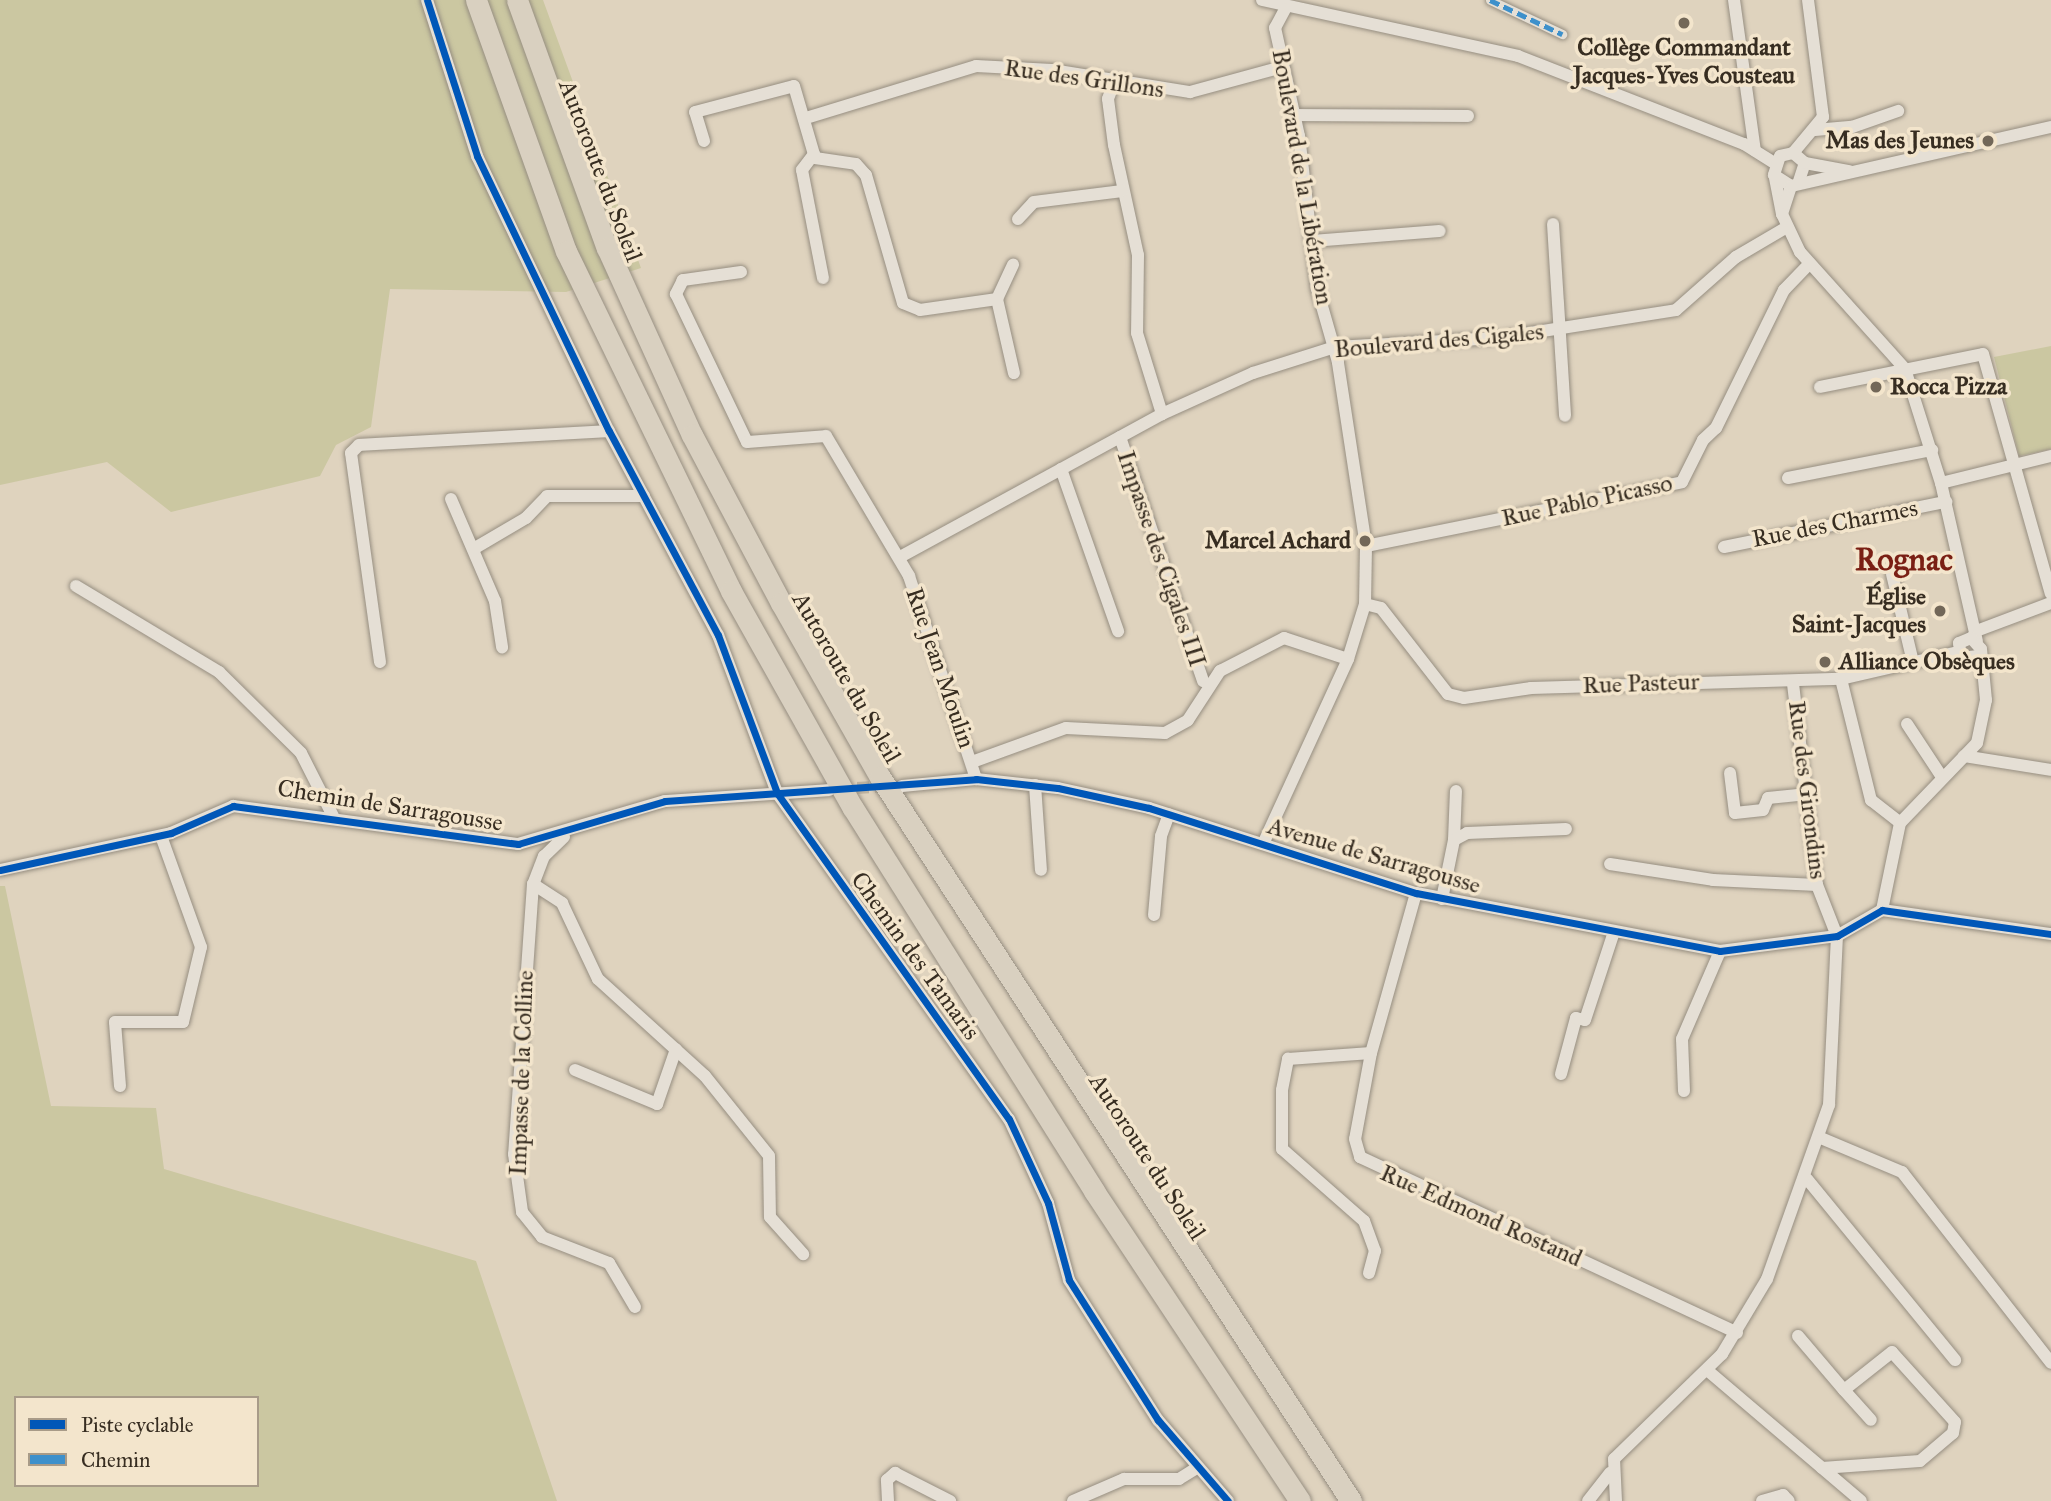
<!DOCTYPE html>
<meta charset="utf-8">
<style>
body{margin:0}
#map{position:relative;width:2051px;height:1501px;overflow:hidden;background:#dfd3be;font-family:"IM FELL Great Primer",serif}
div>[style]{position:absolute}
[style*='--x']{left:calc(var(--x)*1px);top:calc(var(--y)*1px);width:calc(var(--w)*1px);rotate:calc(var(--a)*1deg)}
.green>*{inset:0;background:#cbc7a1}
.minor-tunnel>*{height:12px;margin-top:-6px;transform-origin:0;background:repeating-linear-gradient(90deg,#bdb29f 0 12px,transparent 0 18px)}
.roads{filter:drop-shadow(0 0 2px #968e81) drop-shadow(0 0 2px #968e81)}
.pedestrian>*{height:9px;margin:-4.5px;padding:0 4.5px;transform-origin:4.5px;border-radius:4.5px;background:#e5dfd5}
.minor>*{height:12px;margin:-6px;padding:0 6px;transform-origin:6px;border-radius:6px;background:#e5dfd5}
.motorway>*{height:21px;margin:-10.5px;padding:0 10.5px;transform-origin:10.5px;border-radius:10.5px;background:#d9d0c0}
.quiet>*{height:5px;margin-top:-2.5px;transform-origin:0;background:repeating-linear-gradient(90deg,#3d90cb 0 10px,transparent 0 15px)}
.cycleway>*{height:7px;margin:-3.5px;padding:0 3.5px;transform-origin:3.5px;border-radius:3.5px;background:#0057b8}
.dots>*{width:19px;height:19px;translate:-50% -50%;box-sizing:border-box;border:4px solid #f3e5cc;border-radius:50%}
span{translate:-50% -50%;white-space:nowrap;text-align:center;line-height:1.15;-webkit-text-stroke:7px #f3e5cc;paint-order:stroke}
.poi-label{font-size:24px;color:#372d21;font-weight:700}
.right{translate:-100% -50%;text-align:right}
.left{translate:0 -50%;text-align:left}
.street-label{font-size:24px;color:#372d21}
.district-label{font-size:32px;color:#7a1f14;font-weight:700}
.legend{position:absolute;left:14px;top:1396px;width:245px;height:91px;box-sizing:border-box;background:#f3e5cc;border:2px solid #a89b88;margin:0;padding:9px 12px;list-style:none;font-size:21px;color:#372d21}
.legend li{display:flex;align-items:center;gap:14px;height:35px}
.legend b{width:35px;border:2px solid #a89b88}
</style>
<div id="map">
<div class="green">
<div style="clip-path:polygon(0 0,543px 0,641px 268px,566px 292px,390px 289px,371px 427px,336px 445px,320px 476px,171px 512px,107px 462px,0 485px)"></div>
<div style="clip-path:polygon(2051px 346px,2051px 449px,2019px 456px,1994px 357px)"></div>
<div style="clip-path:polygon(evenodd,0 886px,5px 886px,51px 1106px,156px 1108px,164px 1169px,476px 1261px,557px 1501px,0 1501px,0 886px,16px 1398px,257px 1398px,257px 1485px,16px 1485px,16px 1398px)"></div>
</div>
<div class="minor-tunnel">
<div style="--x:839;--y:789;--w:52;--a:-3.3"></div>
</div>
<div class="roads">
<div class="pedestrian">
<div style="--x:1490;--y:0;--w:80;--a:25.3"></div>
</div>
<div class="minor">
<div style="--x:427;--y:0;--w:164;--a:72.2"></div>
<div style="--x:477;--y:156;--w:305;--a:64.4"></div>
<div style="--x:609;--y:431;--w:231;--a:61.9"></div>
<div style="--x:718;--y:635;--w:169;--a:69.5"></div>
<div style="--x:777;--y:793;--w:400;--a:54.6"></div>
<div style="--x:1009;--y:1119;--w:93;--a:65.1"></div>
<div style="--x:1048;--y:1203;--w:80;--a:74.7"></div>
<div style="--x:1069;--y:1280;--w:166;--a:57.6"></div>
<div style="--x:1158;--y:1420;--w:107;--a:49.2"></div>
<div style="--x:1262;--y:0;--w:262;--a:12.3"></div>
<div style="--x:1518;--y:56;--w:243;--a:21.3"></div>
<div style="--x:1744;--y:144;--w:36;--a:32"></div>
<div style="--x:1734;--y:0;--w:152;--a:82.1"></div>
<div style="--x:1114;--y:83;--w:17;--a:111"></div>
<div style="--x:1108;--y:99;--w:46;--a:82.6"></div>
<div style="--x:1114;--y:145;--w:113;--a:77.7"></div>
<div style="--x:1138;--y:255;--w:78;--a:90.7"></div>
<div style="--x:1137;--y:333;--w:85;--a:72.8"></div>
<div style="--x:1295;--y:115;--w:173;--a:0.3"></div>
<div style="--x:806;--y:118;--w:178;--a:-17"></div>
<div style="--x:976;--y:66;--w:76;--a:3"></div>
<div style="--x:1052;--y:70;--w:140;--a:9.1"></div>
<div style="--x:1190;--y:92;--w:95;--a:-15.2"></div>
<div style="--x:1815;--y:130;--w:37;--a:-5"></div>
<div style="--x:1852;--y:127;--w:49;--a:-19.2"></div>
<div style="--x:704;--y:141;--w:30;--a:-107"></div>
<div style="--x:695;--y:112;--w:102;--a:-14.7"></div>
<div style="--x:794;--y:86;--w:75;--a:73.7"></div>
<div style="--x:815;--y:158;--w:41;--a:8.3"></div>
<div style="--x:856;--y:164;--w:15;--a:48"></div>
<div style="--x:866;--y:175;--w:133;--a:73.9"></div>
<div style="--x:903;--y:303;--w:18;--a:22"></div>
<div style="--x:920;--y:310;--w:78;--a:-8.1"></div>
<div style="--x:997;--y:299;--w:76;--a:77.1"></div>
<div style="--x:1793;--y:153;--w:47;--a:-50.2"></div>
<div style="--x:1823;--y:117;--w:118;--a:-97.3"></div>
<div style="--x:814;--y:154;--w:20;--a:127"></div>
<div style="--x:802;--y:170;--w:110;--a:79"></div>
<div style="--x:1805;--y:163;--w:45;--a:10.3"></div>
<div style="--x:1775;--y:178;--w:37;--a:79"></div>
<div style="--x:1782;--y:214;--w:29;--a:-72"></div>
<div style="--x:1798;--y:184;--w:22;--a:-72"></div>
<div style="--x:1805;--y:163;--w:16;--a:-140"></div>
<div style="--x:1793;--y:153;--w:13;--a:167"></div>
<div style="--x:1780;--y:156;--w:20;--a:108"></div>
<div style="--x:1774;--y:175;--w:20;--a:33"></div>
<div style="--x:1791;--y:186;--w:267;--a:-12.8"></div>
<div style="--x:1782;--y:214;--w:42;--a:64.7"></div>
<div style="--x:1800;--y:252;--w:157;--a:48.1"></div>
<div style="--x:1905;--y:369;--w:120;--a:72.5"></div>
<div style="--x:1941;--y:483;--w:162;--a:77.2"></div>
<div style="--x:1018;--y:219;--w:23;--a:-47"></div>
<div style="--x:1034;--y:202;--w:89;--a:-7.1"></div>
<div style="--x:1553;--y:224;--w:192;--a:86.4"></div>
<div style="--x:1312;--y:241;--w:128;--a:-4.5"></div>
<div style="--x:741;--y:272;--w:59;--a:172.1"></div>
<div style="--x:683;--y:280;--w:16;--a:117"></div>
<div style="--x:676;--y:294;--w:164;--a:64.4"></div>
<div style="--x:747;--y:442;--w:79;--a:-4.3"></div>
<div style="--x:826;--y:436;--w:163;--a:59.3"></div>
<div style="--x:909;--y:576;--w:214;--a:71.7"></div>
<div style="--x:997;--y:299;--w:38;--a:-65"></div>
<div style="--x:1820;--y:387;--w:166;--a:-11.4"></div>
<div style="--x:1983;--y:354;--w:249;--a:74.2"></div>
<div style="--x:1120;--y:437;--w:258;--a:71.2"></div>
<div style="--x:1061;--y:469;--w:172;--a:70.6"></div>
<div style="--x:1788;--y:478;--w:147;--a:-11"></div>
<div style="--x:1941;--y:483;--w:113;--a:-13.8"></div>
<div style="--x:451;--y:499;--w:111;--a:66.7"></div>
<div style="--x:495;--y:601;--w:47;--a:81.3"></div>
<div style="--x:1366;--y:546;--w:322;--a:-11.4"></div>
<div style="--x:1682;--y:482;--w:47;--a:-63.4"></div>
<div style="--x:1703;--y:440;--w:18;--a:-43"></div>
<div style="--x:1716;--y:428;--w:154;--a:-63.8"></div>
<div style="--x:1784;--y:290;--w:37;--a:-46"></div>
<div style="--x:1724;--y:547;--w:227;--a:-11.5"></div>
<div style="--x:475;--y:548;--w:59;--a:-30.5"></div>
<div style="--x:526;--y:518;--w:30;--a:-46"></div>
<div style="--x:547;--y:496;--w:97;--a:0"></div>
<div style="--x:900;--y:557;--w:298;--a:-28.6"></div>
<div style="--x:1162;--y:414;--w:100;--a:-24.3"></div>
<div style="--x:1253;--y:373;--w:86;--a:-17.6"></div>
<div style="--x:1335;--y:347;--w:163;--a:-3.2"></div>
<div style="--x:1498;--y:338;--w:180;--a:-8.9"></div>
<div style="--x:1676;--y:310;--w:80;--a:-41.5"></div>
<div style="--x:1736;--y:257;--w:59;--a:-30.5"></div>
<div style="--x:1892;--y:574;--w:90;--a:76.6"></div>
<div style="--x:76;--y:586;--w:167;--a:31"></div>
<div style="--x:219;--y:672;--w:115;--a:44.6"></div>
<div style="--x:301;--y:753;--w:71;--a:63.1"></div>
<div style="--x:1365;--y:604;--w:16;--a:14"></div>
<div style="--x:1381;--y:608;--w:109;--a:52.1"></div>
<div style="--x:1448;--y:694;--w:16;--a:14"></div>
<div style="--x:1464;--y:698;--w:68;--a:-8.5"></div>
<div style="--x:1531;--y:688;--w:310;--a:-1.7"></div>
<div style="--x:1841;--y:679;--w:120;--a:-13"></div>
<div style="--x:1979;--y:630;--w:77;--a:-20.6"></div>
<div style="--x:380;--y:662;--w:211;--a:-97.9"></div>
<div style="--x:351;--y:453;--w:11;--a:-45"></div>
<div style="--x:359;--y:445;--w:250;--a:-3.2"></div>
<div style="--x:1841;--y:679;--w:125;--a:76.1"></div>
<div style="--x:1871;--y:800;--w:37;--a:38"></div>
<div style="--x:1907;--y:724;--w:64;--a:56.6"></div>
<div style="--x:1964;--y:756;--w:88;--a:9.1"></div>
<div style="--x:972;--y:762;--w:100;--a:-19.9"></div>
<div style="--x:1066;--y:728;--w:99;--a:2.9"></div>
<div style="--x:1165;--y:733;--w:26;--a:-29"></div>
<div style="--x:1188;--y:720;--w:59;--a:-56.9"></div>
<div style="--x:1220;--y:671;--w:72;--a:-27.3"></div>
<div style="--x:1284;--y:638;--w:67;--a:18.2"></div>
<div style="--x:1730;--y:773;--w:40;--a:82.9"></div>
<div style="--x:1735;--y:813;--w:28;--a:-6"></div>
<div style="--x:1763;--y:810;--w:13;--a:-67"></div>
<div style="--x:1768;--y:798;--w:40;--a:-5.7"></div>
<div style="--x:1035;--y:785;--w:85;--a:86"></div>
<div style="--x:902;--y:786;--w:74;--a:-5.4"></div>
<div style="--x:976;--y:779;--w:82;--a:6.3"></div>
<div style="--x:1058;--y:788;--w:93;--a:12.4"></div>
<div style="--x:1149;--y:808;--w:280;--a:17.7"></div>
<div style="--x:1416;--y:893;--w:309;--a:10.8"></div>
<div style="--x:1720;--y:951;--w:118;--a:-7.3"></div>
<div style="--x:1837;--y:936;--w:52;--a:-30"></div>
<div style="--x:1882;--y:910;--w:171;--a:8.1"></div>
<div style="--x:564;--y:837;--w:28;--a:136"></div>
<div style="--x:544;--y:856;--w:30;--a:111"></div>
<div style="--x:533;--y:884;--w:271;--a:94"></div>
<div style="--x:514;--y:1154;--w:59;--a:82.1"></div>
<div style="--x:522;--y:1212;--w:32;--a:51"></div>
<div style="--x:542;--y:1237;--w:72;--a:21.2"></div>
<div style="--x:609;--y:1263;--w:51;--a:59.4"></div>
<div style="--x:1454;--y:840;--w:49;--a:-87.7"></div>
<div style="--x:1263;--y:844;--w:204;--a:-65.3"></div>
<div style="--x:1348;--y:659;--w:58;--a:-72.8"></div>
<div style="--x:1365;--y:604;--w:58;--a:-89"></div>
<div style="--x:1366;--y:546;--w:186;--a:-98.7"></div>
<div style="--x:1338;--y:362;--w:76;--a:-106"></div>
<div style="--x:1317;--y:289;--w:154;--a:-96.7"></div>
<div style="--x:1299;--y:136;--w:111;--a:-102.5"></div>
<div style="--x:1275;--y:28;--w:21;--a:-62"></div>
<div style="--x:1610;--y:864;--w:104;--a:8.8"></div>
<div style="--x:1713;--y:880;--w:104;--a:2.8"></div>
<div style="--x:0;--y:870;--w:175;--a:-12.2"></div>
<div style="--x:171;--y:833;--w:68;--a:-23.5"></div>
<div style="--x:233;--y:806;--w:288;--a:7.6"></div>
<div style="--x:518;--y:844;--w:153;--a:-16.3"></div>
<div style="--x:665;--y:801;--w:164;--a:-3.8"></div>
<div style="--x:533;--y:884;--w:35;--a:33"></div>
<div style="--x:562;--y:903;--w:84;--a:64.7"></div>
<div style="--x:598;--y:979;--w:144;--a:42.2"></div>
<div style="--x:705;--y:1076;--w:102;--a:51.3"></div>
<div style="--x:769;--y:1156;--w:61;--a:89.1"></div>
<div style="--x:770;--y:1217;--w:50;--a:48.3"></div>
<div style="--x:1416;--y:893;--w:166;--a:105.7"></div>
<div style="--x:1371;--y:1053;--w:87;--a:100.5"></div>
<div style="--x:1355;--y:1139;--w:19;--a:74"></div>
<div style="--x:1360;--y:1157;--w:416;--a:25"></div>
<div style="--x:1442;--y:899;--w:60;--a:-78.5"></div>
<div style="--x:1454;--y:840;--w:15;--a:-28"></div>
<div style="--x:1467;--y:833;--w:99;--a:-2.3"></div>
<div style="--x:1882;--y:910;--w:89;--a:-78.3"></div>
<div style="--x:1900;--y:823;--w:111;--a:-46.1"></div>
<div style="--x:1977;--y:743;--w:44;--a:-78.2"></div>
<div style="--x:1986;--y:700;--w:51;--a:-95.6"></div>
<div style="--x:1981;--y:649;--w:15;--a:-132"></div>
<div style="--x:1971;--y:638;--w:13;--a:157"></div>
<div style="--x:1959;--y:643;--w:15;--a:82"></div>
<div style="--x:1961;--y:658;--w:17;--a:-7"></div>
<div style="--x:1154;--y:915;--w:79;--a:-84.9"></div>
<div style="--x:1161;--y:836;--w:23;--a:-70"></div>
<div style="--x:575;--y:1070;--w:89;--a:22.5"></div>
<div style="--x:657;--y:1104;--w:58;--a:-70.9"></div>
<div style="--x:1561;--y:1074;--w:58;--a:-75"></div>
<div style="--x:1576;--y:1018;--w:9;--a:13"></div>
<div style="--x:1585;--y:1020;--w:89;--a:-71.8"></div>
<div style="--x:120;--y:1086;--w:64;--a:-94.5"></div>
<div style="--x:115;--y:1022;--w:68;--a:0"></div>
<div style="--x:183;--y:1022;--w:77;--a:-76.5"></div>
<div style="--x:201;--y:947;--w:118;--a:-109.8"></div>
<div style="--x:1684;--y:1091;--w:52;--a:-92.2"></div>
<div style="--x:1682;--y:1039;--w:96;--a:-66.6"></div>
<div style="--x:1821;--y:1138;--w:88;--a:22.8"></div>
<div style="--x:1902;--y:1172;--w:242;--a:52"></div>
<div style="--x:1807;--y:1179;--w:234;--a:50.7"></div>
<div style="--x:1369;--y:1273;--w:23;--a:-75"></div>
<div style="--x:1375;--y:1251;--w:32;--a:-110"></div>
<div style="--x:1364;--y:1221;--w:109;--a:-138.7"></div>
<div style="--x:1282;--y:1149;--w:59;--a:-90"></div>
<div style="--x:1282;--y:1090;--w:32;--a:-79"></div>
<div style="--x:1288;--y:1059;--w:83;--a:-4.1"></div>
<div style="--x:1798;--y:1336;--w:71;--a:49.6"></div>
<div style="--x:1707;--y:1370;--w:202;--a:40.4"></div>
<div style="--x:1822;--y:1468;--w:98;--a:-4.1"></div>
<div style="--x:1920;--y:1461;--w:43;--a:-40.3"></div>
<div style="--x:1953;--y:1433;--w:11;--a:-80"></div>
<div style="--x:1955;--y:1422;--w:94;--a:-132"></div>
<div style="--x:1892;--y:1352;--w:61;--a:141.6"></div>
<div style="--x:1844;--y:1390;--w:40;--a:48"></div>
<div style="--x:888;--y:1501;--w:21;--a:-93"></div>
<div style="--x:887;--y:1480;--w:11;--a:-41"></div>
<div style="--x:895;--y:1473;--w:62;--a:27"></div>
<div style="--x:1073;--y:1501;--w:56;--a:-23.3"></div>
<div style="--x:1124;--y:1479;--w:55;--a:0"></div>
<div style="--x:1179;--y:1479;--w:22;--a:-32"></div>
<div style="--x:1588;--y:1501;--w:36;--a:-52"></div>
<div style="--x:1616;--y:1501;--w:42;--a:-92.7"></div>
<div style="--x:1614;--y:1459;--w:151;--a:-44.2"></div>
<div style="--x:1722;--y:1354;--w:87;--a:-59"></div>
<div style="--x:1767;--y:1279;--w:185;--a:-70.4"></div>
<div style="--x:1829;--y:1105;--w:169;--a:-87.3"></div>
<div style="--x:1837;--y:936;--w:55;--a:-111.4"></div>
<div style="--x:1817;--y:885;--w:203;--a:-96.8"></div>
<div style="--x:1762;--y:1501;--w:22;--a:-16"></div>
<div style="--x:1783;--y:1495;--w:8;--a:45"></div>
</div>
<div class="motorway">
<div style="--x:476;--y:0;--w:267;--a:70.3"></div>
<div style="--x:566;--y:251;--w:378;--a:64.1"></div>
<div style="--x:731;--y:591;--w:249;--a:60.7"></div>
<div style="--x:853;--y:808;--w:453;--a:57.8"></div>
<div style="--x:1094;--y:1191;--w:372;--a:56.4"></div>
<div style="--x:517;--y:0;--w:264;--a:70.1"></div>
<div style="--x:607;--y:248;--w:205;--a:65.6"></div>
<div style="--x:692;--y:435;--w:190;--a:62.1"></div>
<div style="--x:781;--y:603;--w:200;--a:60.4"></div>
<div style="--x:880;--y:777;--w:864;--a:56.95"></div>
</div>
</div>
<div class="quiet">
<div style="--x:1490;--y:0;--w:80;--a:25.3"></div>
</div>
<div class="cycleway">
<div style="--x:427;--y:0;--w:164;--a:72.2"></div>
<div style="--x:477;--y:156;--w:305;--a:64.4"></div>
<div style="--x:609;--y:431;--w:231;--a:61.9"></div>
<div style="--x:718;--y:635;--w:169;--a:69.5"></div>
<div style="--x:777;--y:793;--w:400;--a:54.6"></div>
<div style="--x:1009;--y:1119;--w:93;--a:65.1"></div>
<div style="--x:1048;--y:1203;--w:80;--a:74.7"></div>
<div style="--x:1069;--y:1280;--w:166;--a:57.6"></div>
<div style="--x:1158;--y:1420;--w:107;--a:49.2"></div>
<div style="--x:0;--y:870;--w:175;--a:-12.2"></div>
<div style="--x:171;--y:833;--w:68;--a:-23.5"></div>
<div style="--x:233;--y:806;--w:288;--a:7.6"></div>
<div style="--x:518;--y:844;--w:153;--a:-16.3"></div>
<div style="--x:665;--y:801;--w:312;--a:-4"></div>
<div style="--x:976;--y:779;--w:82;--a:6.3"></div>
<div style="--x:1058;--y:788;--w:93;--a:12.4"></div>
<div style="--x:1149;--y:808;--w:280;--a:17.7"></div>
<div style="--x:1416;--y:893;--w:309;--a:10.8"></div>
<div style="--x:1720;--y:951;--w:118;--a:-7.3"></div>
<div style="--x:1837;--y:936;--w:52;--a:-30"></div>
<div style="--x:1882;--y:910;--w:171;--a:8.1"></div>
</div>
<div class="dots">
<div style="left:1684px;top:23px;background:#726758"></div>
<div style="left:1988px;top:141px;background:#726758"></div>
<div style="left:1876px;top:387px;background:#726758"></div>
<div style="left:1365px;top:541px;background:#726758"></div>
<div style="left:1940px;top:611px;background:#726758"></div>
<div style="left:1825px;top:662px;background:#726758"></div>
</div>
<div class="poi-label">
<span style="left:1684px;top:62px">Collège Commandant<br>Jacques-Yves Cousteau</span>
<span class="right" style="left:1974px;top:141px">Mas des Jeunes</span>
<span class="left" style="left:1890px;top:387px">Rocca Pizza</span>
<span class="right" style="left:1351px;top:541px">Marcel Achard</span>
<span class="right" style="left:1926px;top:611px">Église<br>Saint-Jacques</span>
<span class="left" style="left:1839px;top:662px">Alliance Obsèques</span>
</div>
<div class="street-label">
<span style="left:1084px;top:79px;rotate:8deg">Rue des Grillons</span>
<span style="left:600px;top:171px;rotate:69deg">Autoroute du Soleil</span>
<span style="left:1302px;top:177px;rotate:80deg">Boulevard de la Libération</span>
<span style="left:1439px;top:341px;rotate:-5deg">Boulevard des Cigales</span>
<span style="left:1587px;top:501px;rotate:-12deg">Rue Pablo Picasso</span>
<span style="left:1835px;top:524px;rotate:-11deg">Rue des Charmes</span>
<span style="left:1161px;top:559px;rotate:71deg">Impasse des Cigales III</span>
<span style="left:940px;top:668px;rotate:71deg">Rue Jean Moulin</span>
<span style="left:846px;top:678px;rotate:60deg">Autoroute du Soleil</span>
<span style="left:1641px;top:684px;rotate:-2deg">Rue Pasteur</span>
<span style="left:1807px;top:790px;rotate:83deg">Rue des Girondins</span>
<span style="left:390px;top:806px;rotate:9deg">Chemin de Sarragousse</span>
<span style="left:1374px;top:856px;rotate:16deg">Avenue de Sarragousse</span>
<span style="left:915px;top:956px;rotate:54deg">Chemin des Tamaris</span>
<span style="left:522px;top:1073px;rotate:-88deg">Impasse de la Colline</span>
<span style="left:1147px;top:1157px;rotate:57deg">Autoroute du Soleil</span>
<span style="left:1481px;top:1216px;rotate:24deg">Rue Edmond Rostand</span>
</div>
<div class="district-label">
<span style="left:1904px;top:560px">Rognac</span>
</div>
<ul class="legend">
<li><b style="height:9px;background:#0057b8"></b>Piste cyclable</li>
<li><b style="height:9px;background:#3d90cb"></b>Chemin</li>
</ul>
</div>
